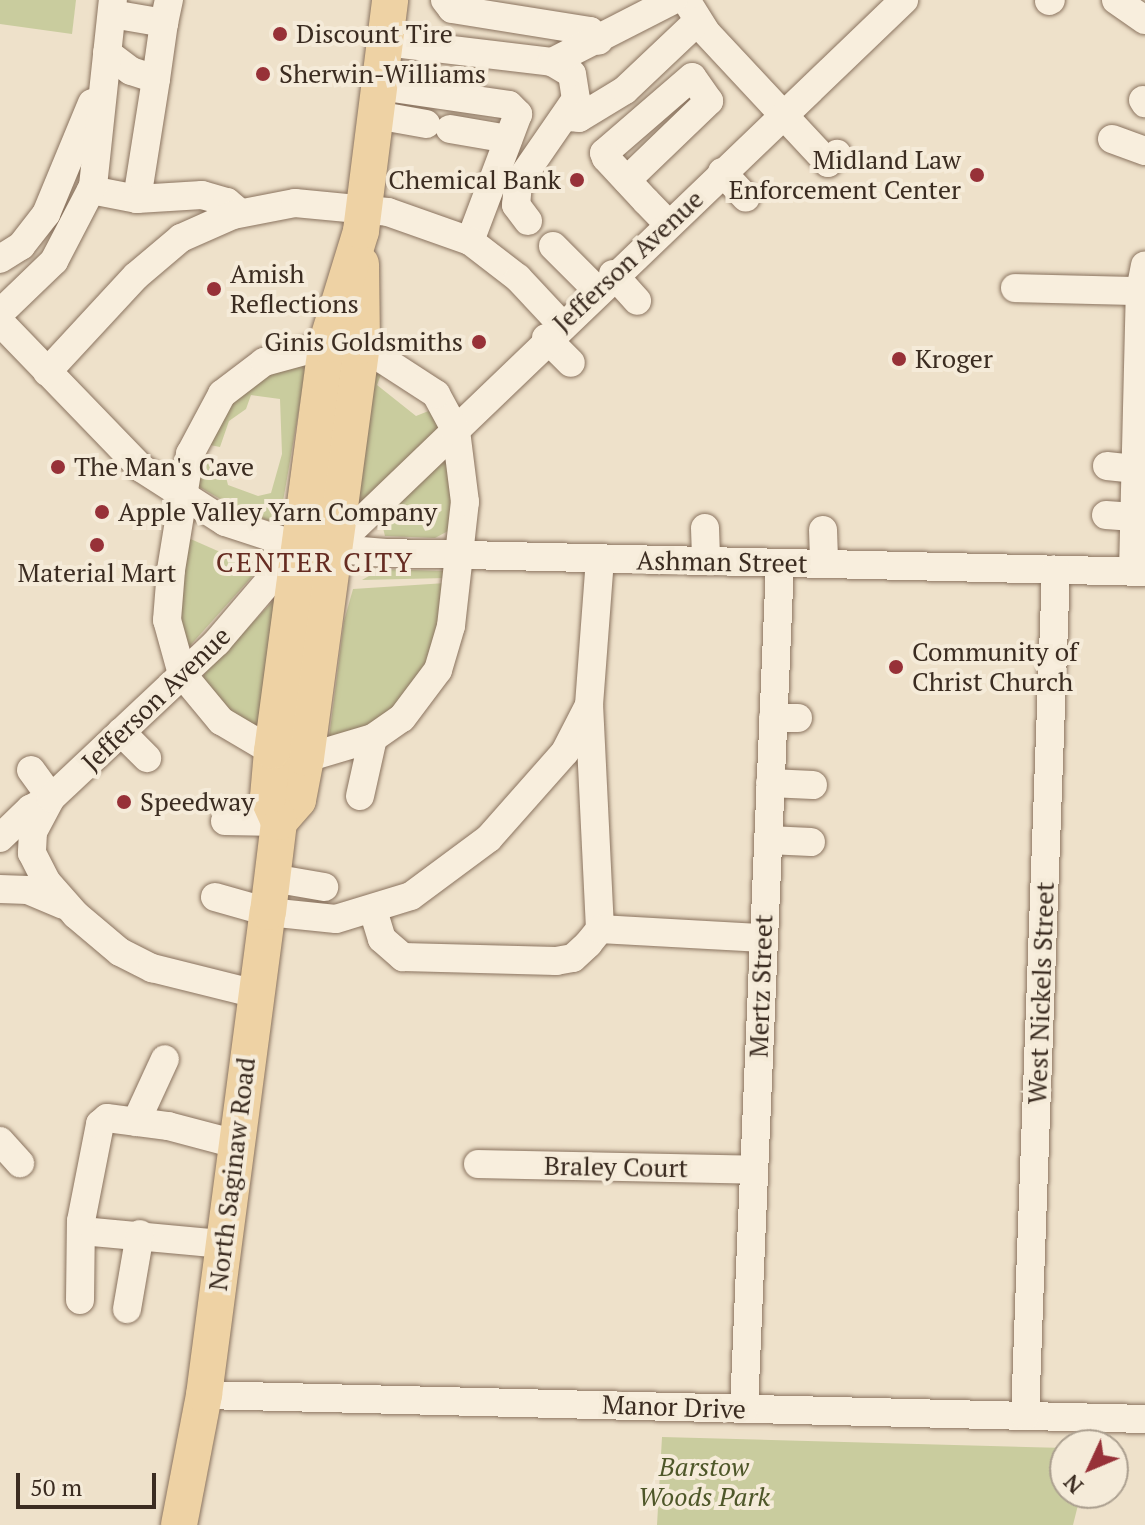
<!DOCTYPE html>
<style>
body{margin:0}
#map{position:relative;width:1145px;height:1525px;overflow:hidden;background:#eee1ca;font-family:"PT Serif",serif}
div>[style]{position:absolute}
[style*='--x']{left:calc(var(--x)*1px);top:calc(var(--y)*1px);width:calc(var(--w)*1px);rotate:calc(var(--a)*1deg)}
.green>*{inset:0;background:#c9cc9e}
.roads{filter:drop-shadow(0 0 2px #8a735f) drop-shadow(0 0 2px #8a735f)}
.minor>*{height:28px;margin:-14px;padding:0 14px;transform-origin:14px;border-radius:14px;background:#f8eedd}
.major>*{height:36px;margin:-18px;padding:0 18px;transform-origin:18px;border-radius:18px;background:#eed2a4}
.dots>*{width:22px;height:22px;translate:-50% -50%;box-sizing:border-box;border:4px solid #f5ebd9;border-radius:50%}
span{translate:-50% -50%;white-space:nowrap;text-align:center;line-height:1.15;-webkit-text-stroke:8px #f5ebd9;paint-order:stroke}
.poi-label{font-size:26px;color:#3b2c21}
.left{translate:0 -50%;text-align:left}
.right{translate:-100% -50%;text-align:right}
.street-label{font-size:26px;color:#3b2c21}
.park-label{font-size:26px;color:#4e5729;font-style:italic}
.neighbourhood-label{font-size:28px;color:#662c22;letter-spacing:2px}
.north{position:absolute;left:1049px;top:1429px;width:80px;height:80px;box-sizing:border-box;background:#f5ebd9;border:2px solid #ab9f8f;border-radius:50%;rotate:226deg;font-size:22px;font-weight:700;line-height:32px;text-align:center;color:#3b2c21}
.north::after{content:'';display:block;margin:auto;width:28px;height:36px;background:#973138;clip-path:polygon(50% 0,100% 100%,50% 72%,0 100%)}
.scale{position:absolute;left:16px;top:1473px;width:140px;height:36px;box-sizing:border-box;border:4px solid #3b2c21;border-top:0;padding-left:10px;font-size:24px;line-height:28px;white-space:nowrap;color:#3b2c21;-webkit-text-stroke:6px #f5ebd9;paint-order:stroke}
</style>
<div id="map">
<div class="green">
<div style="clip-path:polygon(0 0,76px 0,72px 34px,0 24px)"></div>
<div style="clip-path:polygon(307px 363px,280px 519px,269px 521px,236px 508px,196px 485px,198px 461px,207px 458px,223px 465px,228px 485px,258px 496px,271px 493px,282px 454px,280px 399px,251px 395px,246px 409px,229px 421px,220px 447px,210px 445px,217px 418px,257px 377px)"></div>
<div style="clip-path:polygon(371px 367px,382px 372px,377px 385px,416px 416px,431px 410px,439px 430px,352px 514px)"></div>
<div style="clip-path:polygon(446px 452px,454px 455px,450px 530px,435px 538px,385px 536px,382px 524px,388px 513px)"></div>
<div style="clip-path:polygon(186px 537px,259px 569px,187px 649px,179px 635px)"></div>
<div style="clip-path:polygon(381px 569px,443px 571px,446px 578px,362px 580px)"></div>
<div style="clip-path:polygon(446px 583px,434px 657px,384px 723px,329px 738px,344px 621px,353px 589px)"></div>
<div style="clip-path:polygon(276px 598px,266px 730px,245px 729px,203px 680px,204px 674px)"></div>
<div style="clip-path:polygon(662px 1437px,1065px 1448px,1065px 1493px,1081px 1493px,1073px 1525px,657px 1525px)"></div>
</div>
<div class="roads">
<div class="minor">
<div style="--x:445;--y:0;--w:11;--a:52"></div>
<div style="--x:452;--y:9;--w:140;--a:9.1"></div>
<div style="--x:590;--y:31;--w:13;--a:48"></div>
<div style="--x:686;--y:0;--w:36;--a:58"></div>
<div style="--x:705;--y:31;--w:180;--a:47"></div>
<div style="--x:828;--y:163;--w:13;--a:-45"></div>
<div style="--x:1116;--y:0;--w:35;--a:35"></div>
<div style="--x:1049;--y:1;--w:2;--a:-27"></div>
<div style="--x:112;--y:14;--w:53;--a:9.8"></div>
<div style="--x:164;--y:23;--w:24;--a:-78"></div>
<div style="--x:385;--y:42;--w:168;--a:6.8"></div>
<div style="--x:552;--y:62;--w:23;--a:31"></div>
<div style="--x:572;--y:74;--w:25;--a:81"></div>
<div style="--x:576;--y:99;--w:102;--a:124.6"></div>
<div style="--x:518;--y:183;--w:22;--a:95"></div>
<div style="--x:516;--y:205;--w:20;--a:53"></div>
<div style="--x:107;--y:53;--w:30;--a:37"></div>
<div style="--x:131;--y:71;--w:26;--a:18"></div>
<div style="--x:156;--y:79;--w:57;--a:-81.9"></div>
<div style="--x:552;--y:62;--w:136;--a:-27.1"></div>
<div style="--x:379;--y:86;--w:131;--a:8.3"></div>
<div style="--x:509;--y:105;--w:13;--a:45"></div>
<div style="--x:518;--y:114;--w:136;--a:110.7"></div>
<div style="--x:1143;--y:100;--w:4;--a:56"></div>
<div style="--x:376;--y:115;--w:51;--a:10.2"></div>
<div style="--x:566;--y:117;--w:13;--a:4"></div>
<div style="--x:579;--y:118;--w:54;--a:-31.3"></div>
<div style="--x:625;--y:90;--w:100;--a:-43.4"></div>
<div style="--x:450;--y:129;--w:59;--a:9.8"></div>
<div style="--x:1112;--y:139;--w:35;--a:20"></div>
<div style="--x:722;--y:172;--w:35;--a:47"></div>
<div style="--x:627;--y:180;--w:114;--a:-43.9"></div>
<div style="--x:709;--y:101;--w:29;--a:-125"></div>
<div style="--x:692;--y:77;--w:116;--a:139.2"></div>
<div style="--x:604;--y:153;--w:5;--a:68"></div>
<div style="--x:606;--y:158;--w:59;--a:47.1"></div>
<div style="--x:646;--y:201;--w:30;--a:46"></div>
<div style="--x:91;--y:190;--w:47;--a:11.1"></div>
<div style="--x:137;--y:199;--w:121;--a:-81"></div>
<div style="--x:137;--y:199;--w:65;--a:-3.5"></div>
<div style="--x:202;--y:195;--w:26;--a:16"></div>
<div style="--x:227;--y:202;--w:17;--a:40"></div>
<div style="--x:553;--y:246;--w:62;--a:45"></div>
<div style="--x:0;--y:259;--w:25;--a:-32"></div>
<div style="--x:21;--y:246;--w:41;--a:-52"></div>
<div style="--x:46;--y:214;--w:120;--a:-67.5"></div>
<div style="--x:613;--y:274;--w:36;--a:48"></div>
<div style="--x:1015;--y:288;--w:125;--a:1.4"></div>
<div style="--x:0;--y:313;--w:75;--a:-43.9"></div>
<div style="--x:54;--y:261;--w:85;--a:-62.5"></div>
<div style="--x:93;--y:186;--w:187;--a:-83.9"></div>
<div style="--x:0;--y:322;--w:203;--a:46"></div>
<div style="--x:141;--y:468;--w:100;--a:32.7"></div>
<div style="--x:225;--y:522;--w:78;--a:18"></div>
<div style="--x:299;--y:546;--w:87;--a:4.6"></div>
<div style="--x:386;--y:553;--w:759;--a:1.43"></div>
<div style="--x:546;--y:338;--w:35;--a:45"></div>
<div style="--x:47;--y:372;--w:131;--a:-47.2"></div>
<div style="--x:136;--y:276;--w:59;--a:-40.2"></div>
<div style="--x:181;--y:238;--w:57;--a:-23.9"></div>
<div style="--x:233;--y:215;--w:63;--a:-11"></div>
<div style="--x:295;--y:203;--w:93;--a:5.5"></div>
<div style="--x:388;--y:212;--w:87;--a:19.5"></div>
<div style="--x:470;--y:241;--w:61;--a:37.6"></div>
<div style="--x:518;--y:278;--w:63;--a:46.9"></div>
<div style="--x:1107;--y:466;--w:27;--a:6"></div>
<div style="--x:1106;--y:515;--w:28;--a:4"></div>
<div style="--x:705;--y:528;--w:33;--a:88"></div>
<div style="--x:823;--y:530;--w:34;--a:88"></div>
<div style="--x:332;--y:549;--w:793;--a:-43.82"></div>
<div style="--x:1133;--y:572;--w:281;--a:-88.6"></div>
<div style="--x:1140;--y:291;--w:26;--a:-79"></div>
<div style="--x:773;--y:718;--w:25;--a:0"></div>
<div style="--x:121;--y:732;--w:37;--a:45"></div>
<div style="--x:272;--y:751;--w:59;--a:-149.5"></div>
<div style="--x:221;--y:721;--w:61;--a:-129.7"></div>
<div style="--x:182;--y:674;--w:56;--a:-105.5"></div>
<div style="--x:167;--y:620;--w:50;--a:-85.4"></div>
<div style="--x:171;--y:570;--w:118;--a:-80.7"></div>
<div style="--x:190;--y:454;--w:68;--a:-61.9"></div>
<div style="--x:222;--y:394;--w:53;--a:-37.3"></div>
<div style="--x:264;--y:362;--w:64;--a:-15.3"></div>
<div style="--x:306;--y:758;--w:70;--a:-16.6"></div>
<div style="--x:373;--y:738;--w:35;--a:-35"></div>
<div style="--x:402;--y:718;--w:60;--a:-53.1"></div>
<div style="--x:438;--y:670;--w:46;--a:-73.5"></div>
<div style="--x:451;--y:626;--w:125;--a:-83.6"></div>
<div style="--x:465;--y:502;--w:72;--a:-97.2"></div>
<div style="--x:456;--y:431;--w:42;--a:-118.4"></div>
<div style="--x:436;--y:394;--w:88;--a:-147"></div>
<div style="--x:31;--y:770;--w:34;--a:54"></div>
<div style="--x:770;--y:783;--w:43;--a:2.7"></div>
<div style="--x:360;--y:796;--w:59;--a:-77.4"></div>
<div style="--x:50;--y:800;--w:36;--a:118"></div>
<div style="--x:33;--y:832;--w:21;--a:93"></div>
<div style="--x:32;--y:853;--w:31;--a:63"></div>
<div style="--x:46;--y:881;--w:45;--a:48.6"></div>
<div style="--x:76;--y:915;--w:57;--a:40.1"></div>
<div style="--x:120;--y:952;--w:36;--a:27"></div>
<div style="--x:152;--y:968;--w:107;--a:14"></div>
<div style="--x:225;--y:821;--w:54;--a:1.1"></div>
<div style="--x:0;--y:838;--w:42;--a:-44"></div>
<div style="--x:30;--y:809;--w:24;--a:-28"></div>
<div style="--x:51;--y:798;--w:228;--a:-43.2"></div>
<div style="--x:217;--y:642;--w:126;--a:-49.5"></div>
<div style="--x:768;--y:840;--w:43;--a:2.7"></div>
<div style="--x:272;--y:878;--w:53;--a:9.8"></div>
<div style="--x:0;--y:889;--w:28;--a:2"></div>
<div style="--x:28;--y:890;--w:38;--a:23"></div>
<div style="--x:215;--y:897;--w:55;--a:15.8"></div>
<div style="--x:268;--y:912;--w:68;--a:5.9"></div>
<div style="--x:336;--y:919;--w:78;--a:-17"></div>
<div style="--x:411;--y:896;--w:97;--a:-36.6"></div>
<div style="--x:489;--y:838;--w:115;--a:-48.5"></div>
<div style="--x:565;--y:752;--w:53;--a:-62.9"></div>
<div style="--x:589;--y:705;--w:146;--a:-85.7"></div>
<div style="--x:373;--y:910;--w:30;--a:73"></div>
<div style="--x:382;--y:939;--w:28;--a:41"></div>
<div style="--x:403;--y:957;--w:153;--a:1.5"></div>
<div style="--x:556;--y:961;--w:17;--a:-10"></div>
<div style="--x:573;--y:958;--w:21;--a:-43"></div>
<div style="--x:588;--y:944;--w:19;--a:-51"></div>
<div style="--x:600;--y:929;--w:223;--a:-92.8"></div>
<div style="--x:600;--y:929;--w:163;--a:3.2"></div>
<div style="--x:136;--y:1122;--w:69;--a:-65.3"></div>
<div style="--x:0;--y:1141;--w:30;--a:48"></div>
<div style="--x:478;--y:1164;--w:276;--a:1.2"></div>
<div style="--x:82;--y:1231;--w:142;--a:5.3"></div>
<div style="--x:80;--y:1300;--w:79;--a:-89.3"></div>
<div style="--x:81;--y:1221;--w:99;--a:-78.9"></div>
<div style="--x:100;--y:1124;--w:9;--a:-41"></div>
<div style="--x:107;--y:1118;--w:62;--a:7.5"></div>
<div style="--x:168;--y:1126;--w:70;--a:14.8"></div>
<div style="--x:127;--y:1309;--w:76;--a:-80.2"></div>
<div style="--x:204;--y:1395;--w:941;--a:1.46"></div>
<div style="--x:744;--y:1409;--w:847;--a:-87.56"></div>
<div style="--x:1025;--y:1416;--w:847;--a:-87.9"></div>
</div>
<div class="major">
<div style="--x:279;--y:822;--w:29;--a:-49"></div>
<div style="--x:298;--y:800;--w:43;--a:-79.2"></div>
<div style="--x:306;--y:758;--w:416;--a:-82.3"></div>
<div style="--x:362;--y:346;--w:82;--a:-90.7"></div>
<div style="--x:179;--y:1525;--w:132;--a:-79.1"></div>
<div style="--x:204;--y:1395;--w:487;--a:-82.5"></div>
<div style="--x:268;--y:912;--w:91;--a:-83"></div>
<div style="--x:279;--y:822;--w:27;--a:-114"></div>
<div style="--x:268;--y:797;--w:46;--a:-85"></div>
<div style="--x:272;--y:751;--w:410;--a:-82.4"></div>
<div style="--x:326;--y:345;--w:119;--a:-72.9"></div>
<div style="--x:361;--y:231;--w:233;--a:-82.8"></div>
</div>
</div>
<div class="dots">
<div style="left:280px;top:34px;background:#973138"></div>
<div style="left:263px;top:74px;background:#973138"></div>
<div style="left:977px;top:175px;background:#973138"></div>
<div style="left:577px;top:180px;background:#973138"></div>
<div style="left:214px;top:289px;background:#973138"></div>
<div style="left:479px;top:342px;background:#973138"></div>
<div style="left:899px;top:359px;background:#973138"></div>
<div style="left:58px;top:467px;background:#973138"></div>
<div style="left:102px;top:512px;background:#973138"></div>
<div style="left:97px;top:545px;background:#973138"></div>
<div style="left:896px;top:667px;background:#973138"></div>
<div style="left:124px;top:802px;background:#973138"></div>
</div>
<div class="poi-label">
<span class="left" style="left:296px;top:34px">Discount Tire</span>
<span class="left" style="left:279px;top:74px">Sherwin-Williams</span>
<span class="right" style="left:961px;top:175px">Midland Law<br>Enforcement Center</span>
<span class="right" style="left:561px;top:180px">Chemical Bank</span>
<span class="left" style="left:230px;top:289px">Amish<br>Reflections</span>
<span class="right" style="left:463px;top:342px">Ginis Goldsmiths</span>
<span class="left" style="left:915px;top:359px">Kroger</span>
<span class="left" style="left:74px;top:467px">The Man's Cave</span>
<span class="left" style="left:118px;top:512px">Apple Valley Yarn Company</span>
<span style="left:97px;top:573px">Material Mart</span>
<span class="left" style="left:912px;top:667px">Community of<br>Christ Church</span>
<span class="left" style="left:140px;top:802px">Speedway</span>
</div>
<div class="street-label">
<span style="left:628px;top:261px;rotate:-43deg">Jefferson Avenue</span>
<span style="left:722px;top:562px;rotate:1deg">Ashman Street</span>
<span style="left:156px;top:699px;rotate:-44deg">Jefferson Avenue</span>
<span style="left:761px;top:986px;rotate:-88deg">Mertz Street</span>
<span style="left:1041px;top:993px;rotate:-88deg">West Nickels Street</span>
<span style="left:616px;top:1167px;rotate:1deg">Braley Court</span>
<span style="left:232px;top:1174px;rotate:-83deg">North Saginaw Road</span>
<span style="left:674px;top:1407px;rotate:2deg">Manor Drive</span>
</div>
<div class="park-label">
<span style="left:704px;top:1482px">Barstow<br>Woods Park</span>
</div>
<div class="neighbourhood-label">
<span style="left:315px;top:562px">CENTER CITY</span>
</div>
<div class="north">N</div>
<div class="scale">50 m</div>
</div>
